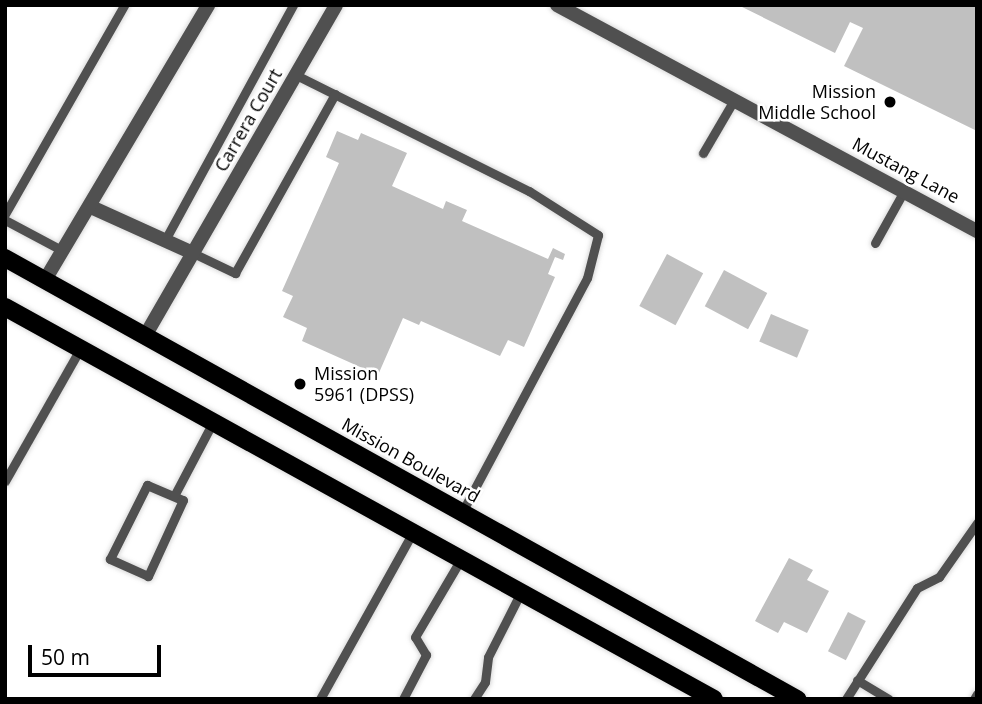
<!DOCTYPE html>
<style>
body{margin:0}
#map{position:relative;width:982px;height:704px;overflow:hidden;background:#fff;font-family:"Open Sans",sans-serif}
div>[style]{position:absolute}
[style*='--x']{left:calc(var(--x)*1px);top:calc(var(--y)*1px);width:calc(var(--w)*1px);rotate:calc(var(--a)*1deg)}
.building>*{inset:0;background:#c0c0c0;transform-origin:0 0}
.roads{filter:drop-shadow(0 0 2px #dbdbdb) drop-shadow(0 0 2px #dbdbdb)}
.service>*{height:9px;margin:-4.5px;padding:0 4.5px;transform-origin:4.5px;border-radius:4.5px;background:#505050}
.minor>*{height:14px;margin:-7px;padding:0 7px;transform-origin:7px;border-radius:7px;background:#505050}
.primary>*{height:18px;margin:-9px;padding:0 9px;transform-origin:9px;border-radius:9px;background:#000}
.dots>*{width:19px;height:19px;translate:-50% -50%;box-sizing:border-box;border:4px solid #fff;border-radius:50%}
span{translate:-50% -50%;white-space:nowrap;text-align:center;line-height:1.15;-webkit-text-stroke:5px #fff;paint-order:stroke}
.poi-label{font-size:18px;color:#000}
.right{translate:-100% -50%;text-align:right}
.left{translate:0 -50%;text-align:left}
.street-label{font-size:18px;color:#000}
.frame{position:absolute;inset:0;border:7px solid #000;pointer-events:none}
.scale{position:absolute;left:28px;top:645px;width:133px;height:32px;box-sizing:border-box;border:4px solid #000;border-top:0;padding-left:9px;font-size:21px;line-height:24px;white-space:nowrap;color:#000;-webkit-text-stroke:5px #fff;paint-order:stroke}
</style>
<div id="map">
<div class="building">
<div style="clip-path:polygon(738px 5px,977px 5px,977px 131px,844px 66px,863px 28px,850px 22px,835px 53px)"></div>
<div style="clip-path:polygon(337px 131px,358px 140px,361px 133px,407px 153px,392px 186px,443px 209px,446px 201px,467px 210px,462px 221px,548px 259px,553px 248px,565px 254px,563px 260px,555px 257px,548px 274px,555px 277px,524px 347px,508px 340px,500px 356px,421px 321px,419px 325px,403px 318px,378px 375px,302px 341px,307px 328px,283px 317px,293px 296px,282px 291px,339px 163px,326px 157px)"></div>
<div style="left:667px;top:254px;width:41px;height:59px;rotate:28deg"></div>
<div style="left:724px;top:270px;width:49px;height:41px;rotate:28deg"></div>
<div style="left:771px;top:314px;width:41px;height:30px;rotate:23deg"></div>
<div style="clip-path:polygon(789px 558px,813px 570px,807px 580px,829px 591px,807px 633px,784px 622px,778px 633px,755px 621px)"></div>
<div style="left:848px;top:612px;width:20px;height:44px;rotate:27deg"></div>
</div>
<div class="roads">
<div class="service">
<div style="--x:296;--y:75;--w:260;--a:26.5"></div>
<div style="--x:529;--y:191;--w:82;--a:32.5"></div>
<div style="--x:598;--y:235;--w:44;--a:104.3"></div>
<div style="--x:587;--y:278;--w:265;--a:118.1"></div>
<div style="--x:703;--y:153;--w:61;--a:-59.7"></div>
<div style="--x:5;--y:214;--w:241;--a:-60.3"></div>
<div style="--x:5;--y:220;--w:66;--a:28.1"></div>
<div style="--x:165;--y:240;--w:268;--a:-61.4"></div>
<div style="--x:875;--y:243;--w:60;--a:-60.9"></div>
<div style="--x:193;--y:253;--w:47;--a:25.5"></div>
<div style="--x:235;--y:273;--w:205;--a:-60.8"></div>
<div style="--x:5;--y:481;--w:152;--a:-60.4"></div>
<div style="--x:147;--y:485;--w:39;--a:23"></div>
<div style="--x:183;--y:500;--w:84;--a:114.7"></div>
<div style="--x:148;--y:576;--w:42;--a:-155.9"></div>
<div style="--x:110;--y:559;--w:83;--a:-63.4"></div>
<div style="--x:174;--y:496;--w:84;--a:-62.2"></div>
<div style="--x:857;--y:680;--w:37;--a:31"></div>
<div style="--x:320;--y:699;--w:191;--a:-60.9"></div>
<div style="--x:403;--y:699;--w:50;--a:-62.4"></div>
<div style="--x:426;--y:655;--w:21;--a:-121"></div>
<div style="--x:415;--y:637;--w:91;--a:-59.5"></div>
<div style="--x:474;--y:699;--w:20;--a:-57"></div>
<div style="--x:485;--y:682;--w:25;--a:-83"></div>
<div style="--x:488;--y:657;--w:73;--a:-63.1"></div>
<div style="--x:846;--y:699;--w:132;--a:-57.4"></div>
<div style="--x:917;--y:588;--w:25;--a:-27"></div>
<div style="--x:939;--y:577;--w:66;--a:-54.9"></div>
<div style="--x:974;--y:699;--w:6;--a:-59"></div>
</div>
<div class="minor">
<div style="--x:557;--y:5;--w:477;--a:28.3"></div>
<div style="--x:91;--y:207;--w:112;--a:24.3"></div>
<div style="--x:45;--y:280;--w:320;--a:-59.3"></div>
<div style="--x:145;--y:336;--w:382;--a:-60"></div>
</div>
<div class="primary">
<div style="--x:5;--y:258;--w:907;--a:29.11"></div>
<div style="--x:5;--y:307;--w:810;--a:28.94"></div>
</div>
</div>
<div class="dots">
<div style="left:890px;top:102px;background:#000"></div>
<div style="left:300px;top:384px;background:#000"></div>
</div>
<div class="poi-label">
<span class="right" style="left:876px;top:102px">Mission<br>Middle School</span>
<span class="left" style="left:314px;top:384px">Mission<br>5961 (DPSS)</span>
</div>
<div class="street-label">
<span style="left:248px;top:120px;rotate:-60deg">Carrera Court</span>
<span style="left:906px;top:170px;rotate:28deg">Mustang Lane</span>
<span style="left:411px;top:460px;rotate:29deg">Mission Boulevard</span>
</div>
<div class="frame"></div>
<div class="scale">50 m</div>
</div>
